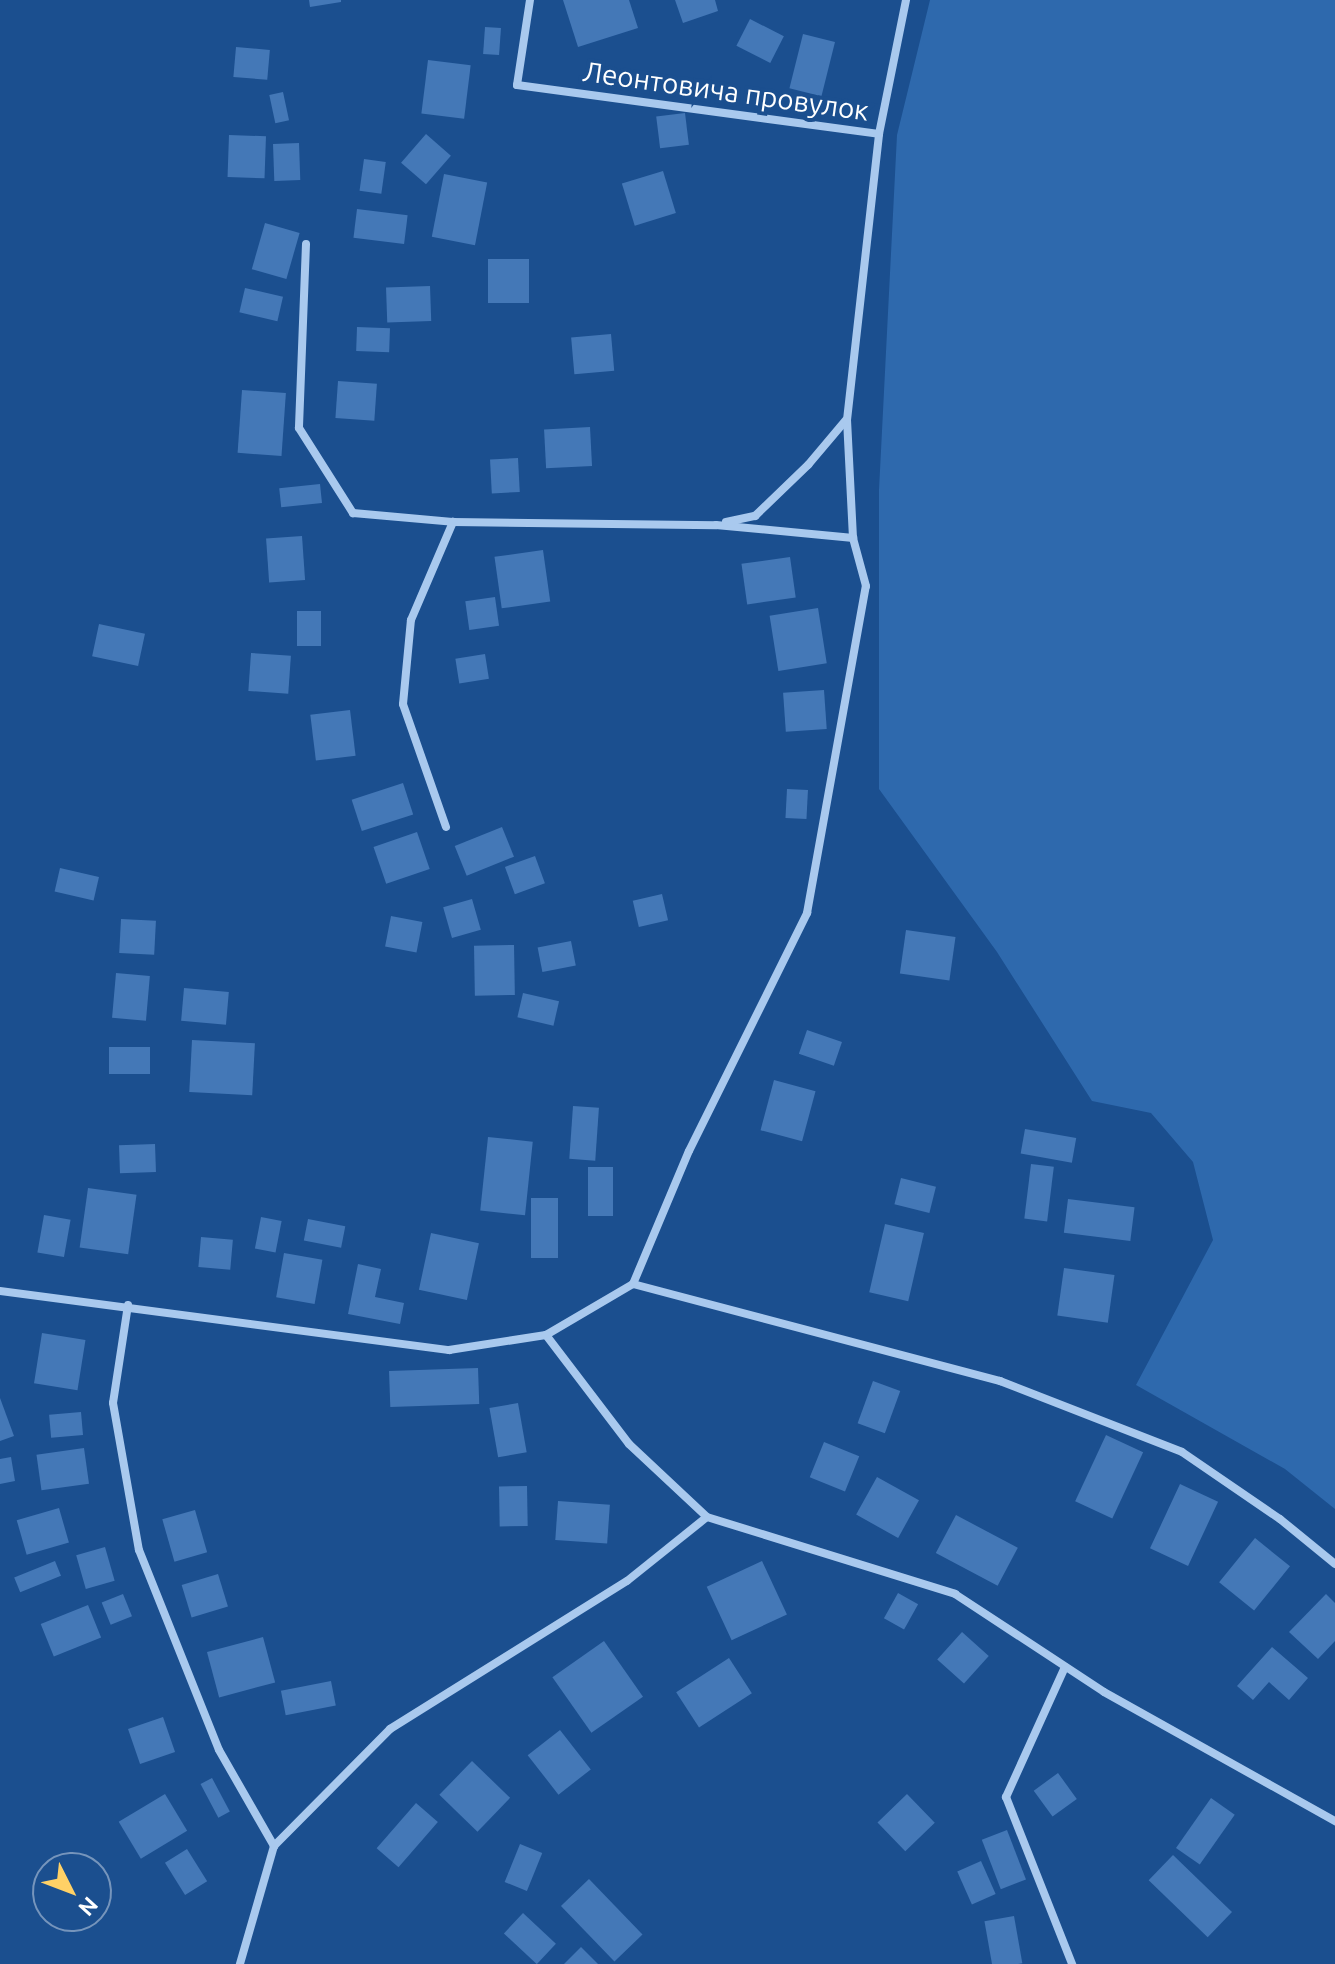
<!DOCTYPE html>
<meta charset="utf-8">
<style>
body{margin:0}
#map{position:relative;width:1335px;height:1964px;overflow:hidden;background:#1b4f8f;font-family:Ubuntu,sans-serif}
div>[style]{position:absolute}
[style*='--x']{left:calc(var(--x)*1px);top:calc(var(--y)*1px);width:calc(var(--w)*1px);rotate:calc(var(--a)*1deg)}
.green>*{inset:0;background:#2e69ad}
.building>*{inset:0;background:#4478b7;transform-origin:0 0}
.street>*{height:8px;margin:-4px;padding:0 4px;transform-origin:4px;border-radius:4px;background:#a9c9ee}
span{translate:-50% -50%;white-space:nowrap;text-align:center;line-height:1.15;-webkit-text-stroke:8px #1b4f8f;paint-order:stroke}
.street-label{font-size:28px;color:#fff}
.north{position:absolute;left:32px;top:1852px;width:80px;height:80px;box-sizing:border-box;background:#1b4f8f;border:2px solid #7695bc;border-radius:50%;rotate:132deg;font-size:22px;font-weight:700;line-height:32px;text-align:center;color:#fff}
.north::after{content:'';display:block;margin:auto;width:28px;height:36px;background:#ffd166;clip-path:polygon(50% 0,100% 100%,50% 72%,0 100%)}
</style>
<div id="map">
<div class="green">
<div style="clip-path:polygon(930px 0,1335px 0,1335px 1509px,1285px 1469px,1136px 1385px,1213px 1240px,1193px 1162px,1151px 1113px,1092px 1101px,997px 952px,879px 789px,879px 490px,897px 135px)"></div>
</div>
<div class="building">
<div style="clip-path:polygon(309px 0,341px 0,341px 2px,310px 7px)"></div>
<div style="clip-path:polygon(563px 0,629px 0,638px 28px,578px 47px)"></div>
<div style="clip-path:polygon(675px 0,715px 0,718px 11px,683px 23px)"></div>
<div style="left:750px;top:19px;width:38px;height:30px;rotate:27deg"></div>
<div style="left:485px;top:27px;width:16px;height:27px;rotate:4deg"></div>
<div style="left:803px;top:34px;width:33px;height:56px;rotate:14deg"></div>
<div style="left:236px;top:47px;width:34px;height:30px;rotate:5deg"></div>
<div style="left:428px;top:60px;width:43px;height:54px;rotate:7deg"></div>
<div style="left:283px;top:92px;width:29px;height:14px;rotate:78deg"></div>
<div style="left:685px;top:113px;width:32px;height:29px;rotate:83deg"></div>
<div style="left:426px;top:134px;width:33px;height:38px;rotate:41deg"></div>
<div style="left:229px;top:135px;width:37px;height:42px;rotate:2deg"></div>
<div style="left:299px;top:143px;width:37px;height:26px;rotate:88deg"></div>
<div style="left:364px;top:159px;width:22px;height:32px;rotate:8deg"></div>
<div style="left:663px;top:171px;width:44px;height:43px;rotate:73deg"></div>
<div style="left:444px;top:174px;width:44px;height:64px;rotate:11deg"></div>
<div style="left:357px;top:209px;width:51px;height:29px;rotate:7deg"></div>
<div style="left:265px;top:223px;width:36px;height:48px;rotate:16deg"></div>
<div style="left:529px;top:259px;width:44px;height:41px;rotate:90deg"></div>
<div style="left:430px;top:286px;width:35px;height:44px;rotate:88deg"></div>
<div style="left:245px;top:288px;width:39px;height:25px;rotate:13deg"></div>
<div style="left:357px;top:327px;width:33px;height:24px;rotate:2deg"></div>
<div style="left:611px;top:334px;width:37px;height:40px;rotate:85deg"></div>
<div style="left:338px;top:381px;width:39px;height:37px;rotate:4deg"></div>
<div style="left:242px;top:390px;width:44px;height:63px;rotate:4deg"></div>
<div style="left:590px;top:427px;width:39px;height:46px;rotate:87deg"></div>
<div style="left:518px;top:458px;width:34px;height:28px;rotate:87deg"></div>
<div style="left:320px;top:484px;width:19px;height:41px;rotate:84deg"></div>
<div style="left:302px;top:536px;width:44px;height:36px;rotate:86deg"></div>
<div style="left:543px;top:550px;width:52px;height:49px;rotate:82deg"></div>
<div style="left:790px;top:557px;width:41px;height:49px;rotate:82deg"></div>
<div style="left:495px;top:597px;width:29px;height:30px;rotate:82deg"></div>
<div style="left:818px;top:608px;width:56px;height:49px;rotate:81deg"></div>
<div style="left:297px;top:611px;width:24px;height:35px"></div>
<div style="left:99px;top:624px;width:47px;height:33px;rotate:12deg"></div>
<div style="left:251px;top:653px;width:40px;height:38px;rotate:4deg"></div>
<div style="left:485px;top:654px;width:25px;height:30px;rotate:81deg"></div>
<div style="left:824px;top:690px;width:39px;height:41px;rotate:86deg"></div>
<div style="left:350px;top:710px;width:46px;height:40px;rotate:83deg"></div>
<div style="left:403px;top:783px;width:33px;height:54px;rotate:72deg"></div>
<div style="left:787px;top:789px;width:21px;height:29px;rotate:3deg"></div>
<div style="left:502px;top:827px;width:32px;height:51px;rotate:68deg"></div>
<div style="left:417px;top:832px;width:39px;height:46px;rotate:71deg"></div>
<div style="left:535px;top:856px;width:29px;height:32px;rotate:70deg"></div>
<div style="left:60px;top:868px;width:40px;height:24px;rotate:13deg"></div>
<div style="left:662px;top:894px;width:27px;height:30px;rotate:77deg"></div>
<div style="left:472px;top:899px;width:32px;height:30px;rotate:74deg"></div>
<div style="left:391px;top:916px;width:32px;height:31px;rotate:11deg"></div>
<div style="left:121px;top:919px;width:35px;height:34px;rotate:3deg"></div>
<div style="left:906px;top:930px;width:50px;height:44px;rotate:8deg"></div>
<div style="left:571px;top:941px;width:25px;height:34px;rotate:79deg"></div>
<div style="left:514px;top:945px;width:50px;height:40px;rotate:89deg"></div>
<div style="left:116px;top:973px;width:34px;height:45px;rotate:5deg"></div>
<div style="left:184px;top:988px;width:45px;height:33px;rotate:5deg"></div>
<div style="left:523px;top:993px;width:37px;height:25px;rotate:13deg"></div>
<div style="left:807px;top:1030px;width:37px;height:25px;rotate:19deg"></div>
<div style="left:192px;top:1040px;width:63px;height:52px;rotate:3deg"></div>
<div style="left:109px;top:1047px;width:41px;height:27px"></div>
<div style="left:774px;top:1080px;width:43px;height:52px;rotate:15deg"></div>
<div style="left:573px;top:1106px;width:26px;height:53px;rotate:4deg"></div>
<div style="left:1025px;top:1129px;width:52px;height:25px;rotate:10deg"></div>
<div style="left:488px;top:1137px;width:45px;height:74px;rotate:6deg"></div>
<div style="left:155px;top:1144px;width:28px;height:36px;rotate:88deg"></div>
<div style="left:1031px;top:1164px;width:23px;height:55px;rotate:7deg"></div>
<div style="left:588px;top:1167px;width:25px;height:49px"></div>
<div style="left:901px;top:1178px;width:36px;height:27px;rotate:14deg"></div>
<div style="left:88px;top:1188px;width:49px;height:60px;rotate:8deg"></div>
<div style="left:531px;top:1198px;width:27px;height:60px"></div>
<div style="left:1068px;top:1199px;width:67px;height:34px;rotate:7deg"></div>
<div style="left:44px;top:1215px;width:27px;height:38px;rotate:10deg"></div>
<div style="left:261px;top:1217px;width:21px;height:32px;rotate:11deg"></div>
<div style="left:308px;top:1219px;width:38px;height:22px;rotate:11deg"></div>
<div style="left:885px;top:1224px;width:40px;height:70px;rotate:13deg"></div>
<div style="left:431px;top:1233px;width:49px;height:58px;rotate:12deg"></div>
<div style="left:201px;top:1237px;width:32px;height:30px;rotate:5deg"></div>
<div style="left:284px;top:1253px;width:39px;height:45px;rotate:10deg"></div>
<div style="clip-path:polygon(358px 1264px,381px 1269px,375px 1297px,404px 1303px,400px 1324px,348px 1314px)"></div>
<div style="left:1064px;top:1268px;width:51px;height:48px;rotate:8deg"></div>
<div style="left:42px;top:1333px;width:44px;height:51px;rotate:9deg"></div>
<div style="left:478px;top:1368px;width:36px;height:89px;rotate:88deg"></div>
<div style="left:873px;top:1381px;width:29px;height:45px;rotate:20deg"></div>
<div style="clip-path:polygon(0 1398px,14px 1436px,0 1441px)"></div>
<div style="left:518px;top:1403px;width:50px;height:29px;rotate:80deg"></div>
<div style="left:81px;top:1412px;width:23px;height:32px;rotate:85deg"></div>
<div style="left:1106px;top:1435px;width:41px;height:73px;rotate:25deg"></div>
<div style="left:824px;top:1442px;width:38px;height:38px;rotate:22deg"></div>
<div style="left:84px;top:1448px;width:36px;height:48px;rotate:82deg"></div>
<div style="clip-path:polygon(11px 1457px,15px 1481px,0 1484px,0 1459px)"></div>
<div style="left:877px;top:1477px;width:48px;height:43px;rotate:29deg"></div>
<div style="left:1180px;top:1484px;width:42px;height:71px;rotate:25deg"></div>
<div style="left:527px;top:1486px;width:40px;height:28px;rotate:89deg"></div>
<div style="left:558px;top:1501px;width:52px;height:39px;rotate:4deg"></div>
<div style="left:59px;top:1508px;width:36px;height:44px;rotate:74deg"></div>
<div style="left:195px;top:1510px;width:44px;height:34px;rotate:74deg"></div>
<div style="left:956px;top:1515px;width:70px;height:43px;rotate:28deg"></div>
<div style="left:1255px;top:1538px;width:45px;height:57px;rotate:39deg"></div>
<div style="left:105px;top:1547px;width:35px;height:30px;rotate:74deg"></div>
<div style="left:55px;top:1561px;width:16px;height:44px;rotate:68deg"></div>
<div style="left:762px;top:1561px;width:59px;height:61px;rotate:65deg"></div>
<div style="left:218px;top:1574px;width:34px;height:38px;rotate:73deg"></div>
<div style="left:898px;top:1593px;width:23px;height:29px;rotate:29deg"></div>
<div style="left:123px;top:1594px;width:24px;height:23px;rotate:68deg"></div>
<div style="clip-path:polygon(1326px 1594px,1335px 1603px,1335px 1641px,1318px 1659px,1289px 1632px)"></div>
<div style="left:88px;top:1605px;width:35px;height:51px;rotate:68deg"></div>
<div style="left:962px;top:1632px;width:36px;height:37px;rotate:42deg"></div>
<div style="left:263px;top:1637px;width:47px;height:58px;rotate:75deg"></div>
<div style="left:604px;top:1641px;width:68px;height:63px;rotate:55deg"></div>
<div style="clip-path:polygon(1272px 1647px,1308px 1678px,1289px 1700px,1269px 1682px,1253px 1700px,1237px 1686px)"></div>
<div style="left:729px;top:1658px;width:42px;height:63px;rotate:57deg"></div>
<div style="left:331px;top:1681px;width:25px;height:51px;rotate:79deg"></div>
<div style="left:163px;top:1717px;width:37px;height:37px;rotate:71deg"></div>
<div style="left:560px;top:1730px;width:50px;height:41px;rotate:52deg"></div>
<div style="left:472px;top:1761px;width:53px;height:47px;rotate:44deg"></div>
<div style="left:1058px;top:1773px;width:32px;height:30px;rotate:54deg"></div>
<div style="left:212px;top:1778px;width:38px;height:13px;rotate:62deg"></div>
<div style="left:165px;top:1794px;width:43px;height:54px;rotate:59deg"></div>
<div style="left:907px;top:1794px;width:40px;height:41px;rotate:46deg"></div>
<div style="left:1211px;top:1798px;width:29px;height:61px;rotate:35deg"></div>
<div style="left:416px;top:1803px;width:29px;height:60px;rotate:41deg"></div>
<div style="left:1007px;top:1830px;width:53px;height:27px;rotate:69deg"></div>
<div style="left:520px;top:1844px;width:24px;height:41px;rotate:22deg"></div>
<div style="left:187px;top:1849px;width:38px;height:26px;rotate:58deg"></div>
<div style="left:1173px;top:1855px;width:82px;height:35px;rotate:44deg"></div>
<div style="left:981px;top:1861px;width:36px;height:26px;rotate:66deg"></div>
<div style="left:589px;top:1879px;width:77px;height:39px;rotate:46deg"></div>
<div style="left:523px;top:1913px;width:45px;height:28px;rotate:43deg"></div>
<div style="left:1014px;top:1916px;width:48px;height:30px;rotate:80deg"></div>
<div style="clip-path:polygon(581px 1947px,598px 1964px,564px 1964px)"></div>
</div>
<div class="street">
<div style="--x:530;--y:0;--w:86;--a:98.7"></div>
<div style="--x:517;--y:85;--w:365;--a:7.7"></div>
<div style="--x:306;--y:244;--w:184;--a:92.2"></div>
<div style="--x:299;--y:428;--w:101;--a:57.6"></div>
<div style="--x:353;--y:513;--w:100;--a:5.1"></div>
<div style="--x:453;--y:522;--w:263;--a:0.7"></div>
<div style="--x:716;--y:525;--w:138;--a:5.4"></div>
<div style="--x:726;--y:522;--w:30;--a:-12"></div>
<div style="--x:755;--y:516;--w:74;--a:-43.9"></div>
<div style="--x:808;--y:465;--w:59;--a:-49.8"></div>
<div style="--x:446;--y:827;--w:130;--a:-109.3"></div>
<div style="--x:403;--y:704;--w:84;--a:-84.6"></div>
<div style="--x:411;--y:620;--w:107;--a:-66.8"></div>
<div style="--x:633;--y:1284;--w:144;--a:-67.2"></div>
<div style="--x:689;--y:1151;--w:266;--a:-63.6"></div>
<div style="--x:807;--y:913;--w:332;--a:-79.8"></div>
<div style="--x:866;--y:586;--w:50;--a:-105.2"></div>
<div style="--x:853;--y:538;--w:118;--a:-92.9"></div>
<div style="--x:847;--y:420;--w:288;--a:-83.6"></div>
<div style="--x:879;--y:134;--w:137;--a:-78.6"></div>
<div style="--x:0;--y:1291;--w:453;--a:7.5"></div>
<div style="--x:449;--y:1350;--w:98;--a:-8.8"></div>
<div style="--x:546;--y:1335;--w:101;--a:-30.4"></div>
<div style="--x:633;--y:1284;--w:380;--a:14.8"></div>
<div style="--x:1000;--y:1381;--w:195;--a:21.3"></div>
<div style="--x:1182;--y:1452;--w:119;--a:34.4"></div>
<div style="--x:1280;--y:1519;--w:71;--a:39.3"></div>
<div style="--x:128;--y:1305;--w:99;--a:98.7"></div>
<div style="--x:113;--y:1403;--w:149;--a:80"></div>
<div style="--x:139;--y:1550;--w:215;--a:68.2"></div>
<div style="--x:219;--y:1750;--w:111;--a:60.2"></div>
<div style="--x:274;--y:1846;--w:123;--a:106.1"></div>
<div style="--x:546;--y:1335;--w:137;--a:52.7"></div>
<div style="--x:629;--y:1444;--w:107;--a:43.1"></div>
<div style="--x:707;--y:1517;--w:260;--a:17.2"></div>
<div style="--x:955;--y:1594;--w:178;--a:33.3"></div>
<div style="--x:1104;--y:1692;--w:265;--a:29.2"></div>
<div style="--x:1065;--y:1667;--w:143;--a:114.4"></div>
<div style="--x:1006;--y:1797;--w:180;--a:68.4"></div>
<div style="--x:274;--y:1846;--w:165;--a:-45.2"></div>
<div style="--x:390;--y:1729;--w:279;--a:-32"></div>
<div style="--x:627;--y:1581;--w:102;--a:-38.7"></div>
</div>
<div class="street-label">
<span style="left:726px;top:91px;rotate:8deg">Леонтовича провулок</span>
</div>
<div class="north">N</div>
</div>
